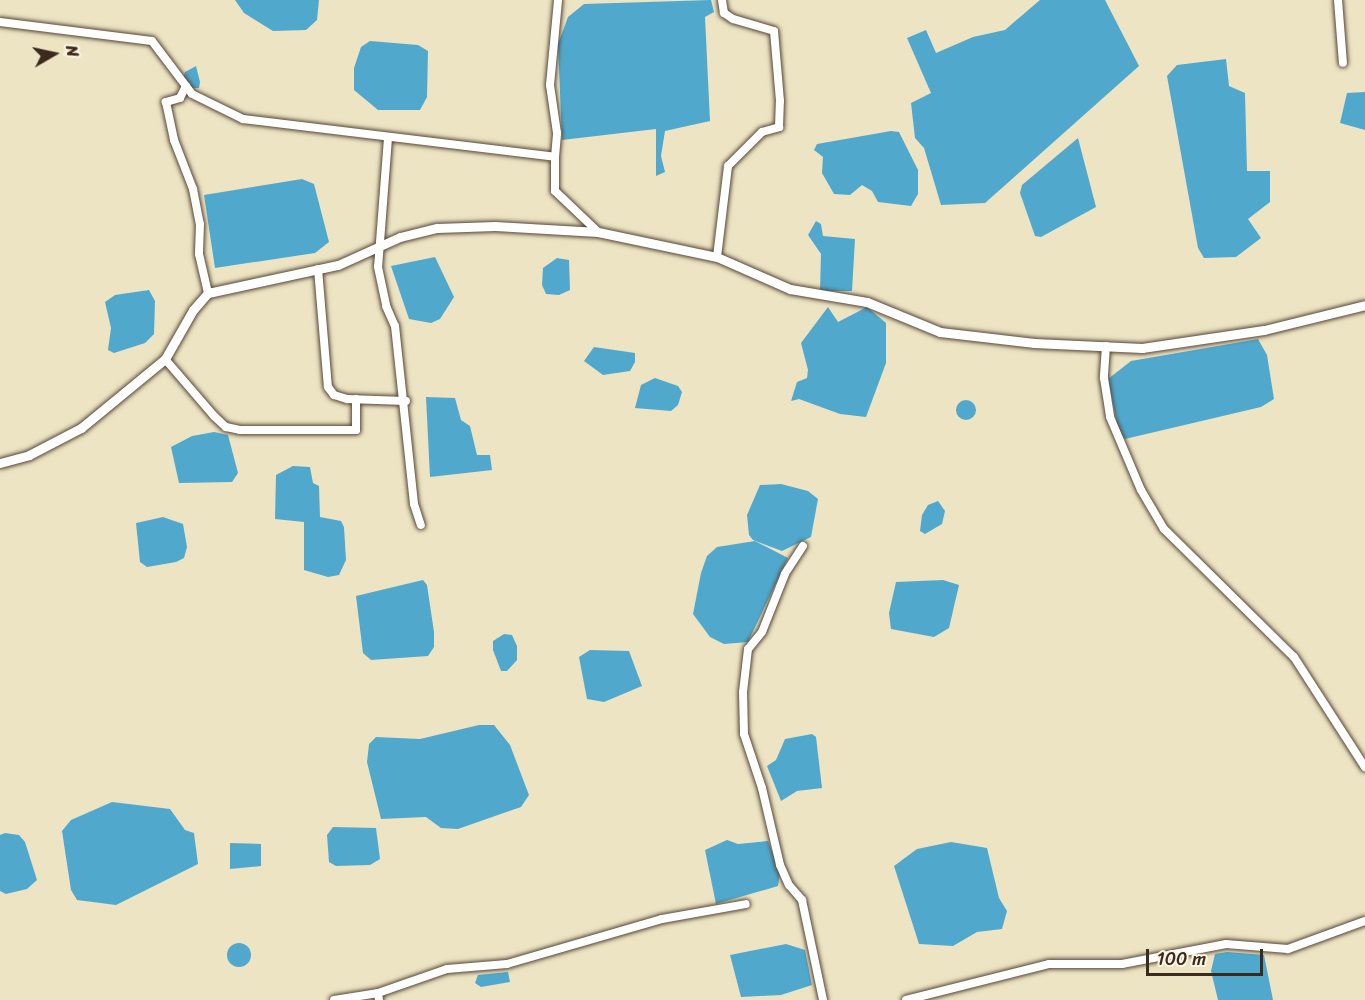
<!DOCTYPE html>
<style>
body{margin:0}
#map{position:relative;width:1365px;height:1000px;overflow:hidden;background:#ede4c3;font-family:Sriracha,sans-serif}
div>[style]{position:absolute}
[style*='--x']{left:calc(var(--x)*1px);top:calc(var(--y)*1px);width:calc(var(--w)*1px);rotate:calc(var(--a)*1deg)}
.water>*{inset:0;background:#50a9cd}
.round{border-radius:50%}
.roads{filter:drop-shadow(0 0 2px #564637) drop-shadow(0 0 2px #564637)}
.minor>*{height:8px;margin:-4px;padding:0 4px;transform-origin:4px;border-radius:4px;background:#fff}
.tertiary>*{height:9px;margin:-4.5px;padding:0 4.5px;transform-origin:4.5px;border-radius:4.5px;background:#fff}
span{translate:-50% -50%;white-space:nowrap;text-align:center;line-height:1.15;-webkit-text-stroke:4.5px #fcf5e5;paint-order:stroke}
.north{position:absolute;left:24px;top:24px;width:60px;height:60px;-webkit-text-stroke:4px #fcf5e5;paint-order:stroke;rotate:81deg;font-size:16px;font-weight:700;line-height:24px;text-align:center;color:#3b2a1e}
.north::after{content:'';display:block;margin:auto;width:21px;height:27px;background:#3b2a1e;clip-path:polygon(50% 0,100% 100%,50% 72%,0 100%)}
.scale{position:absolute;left:1146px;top:949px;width:117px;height:27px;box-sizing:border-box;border:3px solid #3b2a1e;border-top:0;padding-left:8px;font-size:18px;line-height:21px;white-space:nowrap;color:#3b2a1e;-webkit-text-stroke:4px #fcf5e5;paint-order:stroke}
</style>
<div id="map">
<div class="water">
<div style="clip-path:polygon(235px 0,319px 0,317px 20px,306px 30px,273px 31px,244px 13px)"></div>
<div style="clip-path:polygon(711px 0,714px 12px,705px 17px,710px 121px,665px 131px,661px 156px,665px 172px,656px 176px,656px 129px,562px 140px,558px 44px,568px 17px,584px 4px)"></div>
<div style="clip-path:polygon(1040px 0,1105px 0,1139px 66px,985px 203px,941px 205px,924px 148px,915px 138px,911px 103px,931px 93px,907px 38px,926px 30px,936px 53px,973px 37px,1005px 30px)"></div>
<div style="clip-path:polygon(370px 41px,418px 45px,428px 51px,427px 97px,420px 110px,378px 110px,354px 90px,354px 68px,361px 47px)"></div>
<div style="clip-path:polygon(1226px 59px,1229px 86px,1245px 93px,1247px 171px,1270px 171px,1270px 202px,1248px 219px,1261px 238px,1236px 257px,1204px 258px,1198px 248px,1167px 76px,1177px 65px)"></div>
<div style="clip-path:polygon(196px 66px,200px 82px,199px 88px,192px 88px,183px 78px,185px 72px)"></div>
<div style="clip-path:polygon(1365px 92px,1365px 130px,1340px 123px,1347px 93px)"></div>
<div style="clip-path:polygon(891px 131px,899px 132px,918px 170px,918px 194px,911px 206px,878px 202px,872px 191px,862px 185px,850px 195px,834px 194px,822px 173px,823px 157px,814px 150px,817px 144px)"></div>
<div style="clip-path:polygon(1078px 138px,1096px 207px,1041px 237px,1035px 236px,1020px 193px,1022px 185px)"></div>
<div style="clip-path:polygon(302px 179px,314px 184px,329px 242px,315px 253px,215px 268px,204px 195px)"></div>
<div style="clip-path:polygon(816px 221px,821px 224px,823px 236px,855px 239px,852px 291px,820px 291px,821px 254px,808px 235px)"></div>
<div style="clip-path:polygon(435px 257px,454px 297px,440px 319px,431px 323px,409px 319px,391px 266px)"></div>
<div style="clip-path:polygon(557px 258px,569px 260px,570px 290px,559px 295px,546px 294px,542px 285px,543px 268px)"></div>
<div style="clip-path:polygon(149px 290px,155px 301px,154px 334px,145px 343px,114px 353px,108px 350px,111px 328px,105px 302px,115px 295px)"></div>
<div style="clip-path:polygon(828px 307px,838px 322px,867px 307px,886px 323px,886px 363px,866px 417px,840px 414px,799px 399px,791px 401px,797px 382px,807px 378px,808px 370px,801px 343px)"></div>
<div style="clip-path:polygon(1258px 339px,1267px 355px,1274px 399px,1261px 407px,1125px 439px,1119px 433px,1108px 379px,1131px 361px)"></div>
<div style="clip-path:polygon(594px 347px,635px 353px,635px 362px,630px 371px,603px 375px,584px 361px)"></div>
<div style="clip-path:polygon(655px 378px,678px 386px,682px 392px,678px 405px,671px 411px,635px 408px,641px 385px)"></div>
<div style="clip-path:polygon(426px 397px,455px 398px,461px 420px,470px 426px,477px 455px,490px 455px,492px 470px,430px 477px)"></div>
<div class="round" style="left:956px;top:400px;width:20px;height:20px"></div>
<div style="clip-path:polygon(214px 432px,228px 435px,238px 473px,232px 482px,179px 483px,171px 447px,192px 436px)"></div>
<div style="clip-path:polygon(293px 466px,310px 467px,313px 483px,319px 486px,320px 517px,341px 521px,344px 527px,346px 560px,339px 575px,328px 577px,304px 570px,304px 522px,275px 519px,276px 475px)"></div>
<div style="clip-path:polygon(781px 484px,808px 491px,818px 499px,811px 537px,782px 551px,753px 540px,749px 535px,747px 515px,760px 485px)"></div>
<div style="clip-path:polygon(938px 501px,945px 511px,942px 524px,925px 534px,920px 531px,922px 515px,928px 505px)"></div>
<div style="clip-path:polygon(163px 517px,183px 524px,187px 547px,184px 558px,176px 562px,147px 567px,140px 562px,136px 523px)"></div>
<div style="clip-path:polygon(755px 541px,788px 558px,748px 642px,724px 644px,710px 637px,693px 614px,701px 573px,707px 556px,717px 547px)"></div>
<div style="clip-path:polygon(423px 580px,427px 585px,434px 632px,434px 647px,428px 656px,371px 660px,363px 653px,356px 596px)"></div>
<div style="clip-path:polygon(943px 580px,959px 585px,949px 628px,934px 637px,891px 629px,889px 613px,896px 582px)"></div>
<div style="clip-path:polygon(504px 634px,512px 635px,517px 646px,517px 660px,507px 671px,501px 671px,493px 650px,493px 641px)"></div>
<div style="clip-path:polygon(590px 650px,629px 651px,642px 686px,604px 702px,587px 699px,579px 657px)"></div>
<div style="clip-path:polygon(479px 725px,494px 725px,510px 745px,529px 795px,521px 807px,458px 829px,441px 828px,426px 817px,381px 819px,367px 762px,369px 744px,376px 737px,420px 739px)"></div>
<div style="clip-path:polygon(812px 734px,816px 737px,822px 788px,797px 791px,781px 801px,767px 766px,776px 760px,785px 739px)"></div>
<div style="clip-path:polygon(112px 802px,170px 809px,185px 830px,194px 833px,198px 864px,116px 905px,77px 900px,71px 890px,62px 831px,71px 820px)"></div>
<div style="clip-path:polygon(333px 827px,376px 828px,380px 859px,370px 865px,336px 866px,329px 862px,327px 835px)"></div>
<div style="clip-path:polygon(5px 833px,19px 835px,25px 842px,37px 880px,27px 889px,6px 894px,0 891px,0 835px)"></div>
<div style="clip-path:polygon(727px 840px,738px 844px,768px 841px,780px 873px,778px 886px,716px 904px,705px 850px)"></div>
<div style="clip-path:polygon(951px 842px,987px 848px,999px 898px,1007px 911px,1002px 929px,977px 932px,953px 946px,919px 944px,894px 866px,917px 849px)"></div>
<div style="clip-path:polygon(230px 843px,261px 844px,261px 866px,230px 869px)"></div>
<div class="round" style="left:227px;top:943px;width:24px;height:24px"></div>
<div style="clip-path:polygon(786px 944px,805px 950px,812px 985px,781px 995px,741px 997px,730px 955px)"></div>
<div style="clip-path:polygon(1227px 952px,1264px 955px,1273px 1000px,1218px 1000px,1211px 971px,1215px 954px)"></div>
<div style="clip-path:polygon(508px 972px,510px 982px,481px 987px,475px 983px,478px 975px)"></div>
</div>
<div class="roads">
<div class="minor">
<div style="--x:1338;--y:0;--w:63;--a:85.5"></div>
<div style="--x:0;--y:22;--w:153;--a:7.1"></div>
<div style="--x:152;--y:41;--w:66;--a:53"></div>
<div style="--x:192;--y:94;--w:57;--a:26.1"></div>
<div style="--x:243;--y:119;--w:314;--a:6.9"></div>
<div style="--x:555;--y:157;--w:24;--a:-85"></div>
<div style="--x:557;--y:133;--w:49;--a:-98.3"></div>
<div style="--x:550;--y:85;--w:85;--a:-84.6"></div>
<div style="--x:186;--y:86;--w:13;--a:117"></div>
<div style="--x:180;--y:98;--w:15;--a:164"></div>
<div style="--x:166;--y:102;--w:39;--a:78"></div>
<div style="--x:174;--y:140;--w:53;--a:68.8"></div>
<div style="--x:193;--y:189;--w:36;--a:79"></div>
<div style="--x:200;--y:224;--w:30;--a:92"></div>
<div style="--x:199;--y:254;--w:40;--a:77"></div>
<div style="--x:388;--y:138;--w:129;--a:94.4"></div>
<div style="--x:378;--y:267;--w:40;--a:78"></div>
<div style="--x:386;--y:306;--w:22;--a:66"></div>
<div style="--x:395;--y:326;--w:179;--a:83.9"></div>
<div style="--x:414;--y:504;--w:22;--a:72"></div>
<div style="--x:555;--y:157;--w:34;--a:90"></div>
<div style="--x:555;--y:191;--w:59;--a:43.6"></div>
<div style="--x:717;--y:257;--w:92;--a:-83.1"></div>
<div style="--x:728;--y:166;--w:48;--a:-45"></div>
<div style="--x:762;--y:132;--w:18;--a:-16"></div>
<div style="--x:779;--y:127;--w:26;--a:-88"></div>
<div style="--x:780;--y:101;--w:70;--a:-94.9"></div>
<div style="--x:774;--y:31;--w:43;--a:-163.7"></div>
<div style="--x:733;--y:19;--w:11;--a:-146"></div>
<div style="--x:724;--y:13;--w:13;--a:-99"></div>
<div style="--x:318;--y:269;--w:118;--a:85.2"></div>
<div style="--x:328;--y:387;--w:10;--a:53"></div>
<div style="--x:334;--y:395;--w:14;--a:17"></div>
<div style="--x:347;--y:399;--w:59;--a:1.9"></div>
<div style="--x:1106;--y:346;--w:32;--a:94"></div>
<div style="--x:1104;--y:378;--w:39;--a:81"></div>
<div style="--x:1110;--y:417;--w:79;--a:67"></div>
<div style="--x:1141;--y:490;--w:45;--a:59.5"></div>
<div style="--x:1164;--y:529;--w:182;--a:44.6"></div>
<div style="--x:1294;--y:657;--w:131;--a:57.2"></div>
<div style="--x:165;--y:359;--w:75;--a:49.3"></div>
<div style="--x:214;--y:416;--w:16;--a:43"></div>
<div style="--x:226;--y:427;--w:14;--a:12"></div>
<div style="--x:240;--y:430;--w:116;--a:0"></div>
<div style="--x:356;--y:430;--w:31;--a:-90"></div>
<div style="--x:803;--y:546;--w:33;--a:123"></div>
<div style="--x:785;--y:574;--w:62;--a:111.6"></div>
<div style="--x:762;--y:632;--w:22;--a:129"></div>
<div style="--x:748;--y:649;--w:43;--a:96.6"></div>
<div style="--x:743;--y:692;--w:42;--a:88.6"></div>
<div style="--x:744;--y:734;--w:57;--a:71.6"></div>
<div style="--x:762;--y:788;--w:79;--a:76.8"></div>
<div style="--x:780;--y:865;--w:22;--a:66"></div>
<div style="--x:789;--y:885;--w:20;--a:49"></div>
<div style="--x:802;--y:900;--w:102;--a:78.1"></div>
<div style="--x:378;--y:993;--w:73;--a:-19.2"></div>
<div style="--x:447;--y:969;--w:60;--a:-4.8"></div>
<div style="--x:507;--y:964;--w:161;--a:-16.2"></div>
<div style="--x:662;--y:919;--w:85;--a:-10.1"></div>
<div style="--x:334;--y:1000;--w:45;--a:-9"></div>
<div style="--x:378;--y:993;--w:7;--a:82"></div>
<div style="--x:906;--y:1000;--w:147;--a:-14.1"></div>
<div style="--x:1049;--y:964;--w:73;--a:0"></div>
<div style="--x:1122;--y:964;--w:106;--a:-10.9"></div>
<div style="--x:1226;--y:944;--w:62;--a:4.6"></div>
<div style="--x:1288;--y:949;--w:82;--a:-20"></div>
</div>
<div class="tertiary">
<div style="--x:0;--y:463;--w:30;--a:-15"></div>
<div style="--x:29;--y:455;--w:59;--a:-27.4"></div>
<div style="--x:81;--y:428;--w:109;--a:-39.4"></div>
<div style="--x:165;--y:359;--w:56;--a:-60.3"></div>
<div style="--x:193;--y:310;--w:23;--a:-49"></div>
<div style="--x:208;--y:293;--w:133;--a:-12.2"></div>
<div style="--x:338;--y:265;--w:68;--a:-24.3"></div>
<div style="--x:400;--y:237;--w:38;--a:-14"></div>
<div style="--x:437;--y:228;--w:58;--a:-2"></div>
<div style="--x:495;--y:226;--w:103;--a:3.3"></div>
<div style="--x:598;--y:232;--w:122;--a:11.9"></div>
<div style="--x:717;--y:257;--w:80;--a:23.7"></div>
<div style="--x:790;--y:289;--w:78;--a:9.6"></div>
<div style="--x:867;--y:302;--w:79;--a:22.3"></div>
<div style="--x:940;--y:332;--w:95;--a:6.7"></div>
<div style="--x:1034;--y:343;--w:108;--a:2.7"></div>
<div style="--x:1142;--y:348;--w:123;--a:-8.4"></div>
<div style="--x:1264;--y:330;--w:104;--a:-13.9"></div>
</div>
</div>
<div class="north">N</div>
<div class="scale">100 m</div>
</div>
